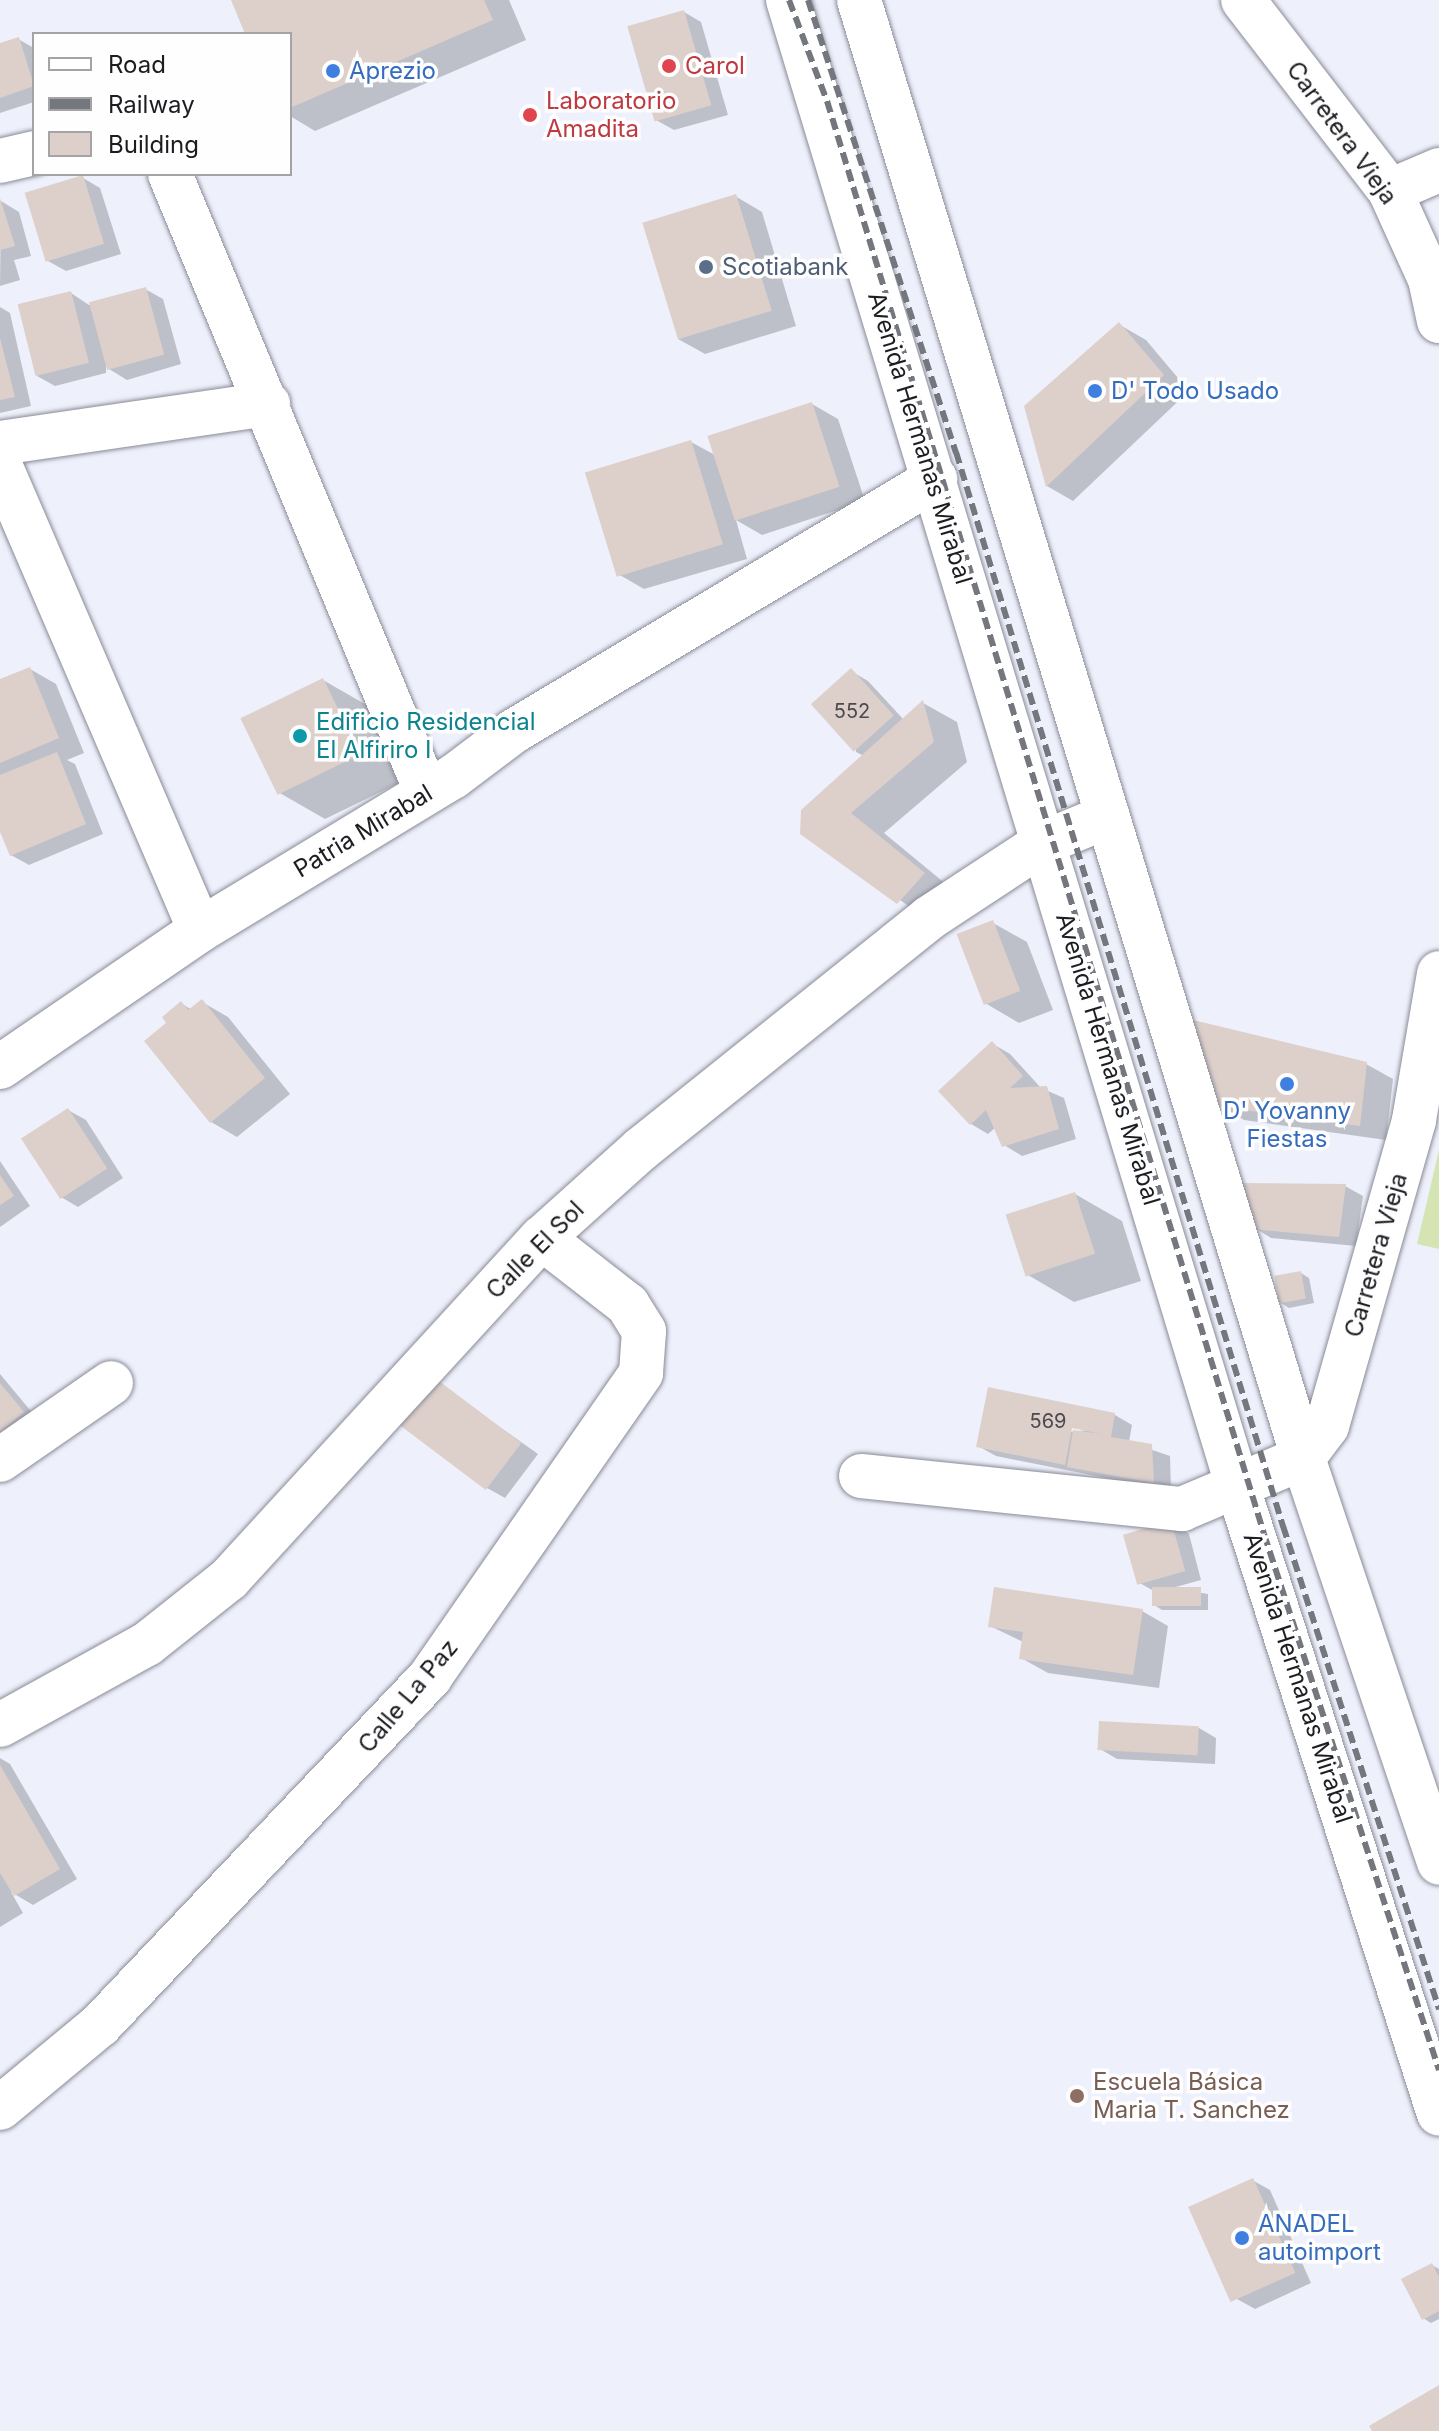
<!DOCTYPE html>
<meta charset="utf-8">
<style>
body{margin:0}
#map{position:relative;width:1439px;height:2431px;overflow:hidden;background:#eef0fc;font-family:Inter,sans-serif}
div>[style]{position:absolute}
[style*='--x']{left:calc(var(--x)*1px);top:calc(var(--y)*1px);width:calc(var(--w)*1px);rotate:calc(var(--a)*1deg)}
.green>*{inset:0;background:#d4e4b2}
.shadow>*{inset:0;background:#0003}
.building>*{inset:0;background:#ddd0cb;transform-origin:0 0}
.roads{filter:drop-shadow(0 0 2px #898b96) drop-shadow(0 0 2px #898b96)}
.street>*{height:44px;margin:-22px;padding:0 22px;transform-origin:22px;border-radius:22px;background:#fff}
.primary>*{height:44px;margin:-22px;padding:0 22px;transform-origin:22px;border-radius:22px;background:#fff}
.rail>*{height:6px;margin-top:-3px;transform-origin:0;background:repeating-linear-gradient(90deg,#75777e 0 12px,transparent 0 18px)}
.dots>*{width:22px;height:22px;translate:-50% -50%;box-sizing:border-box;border:4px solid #fefefe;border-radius:50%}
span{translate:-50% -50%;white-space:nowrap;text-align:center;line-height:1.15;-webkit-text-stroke:7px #fefefe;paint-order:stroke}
.number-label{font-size:20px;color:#4c4a4c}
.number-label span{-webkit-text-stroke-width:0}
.health-label{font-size:24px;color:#be3a42}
.left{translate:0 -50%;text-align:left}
.shop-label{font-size:24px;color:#366cbe}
.street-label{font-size:24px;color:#1c1d21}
.service-label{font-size:24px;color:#4e5e75}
.culture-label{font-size:24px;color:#0d838f}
.education-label{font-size:24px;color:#785e54}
.legend{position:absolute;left:32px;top:32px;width:260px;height:144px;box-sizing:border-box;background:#fefefe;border:2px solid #a4a4a6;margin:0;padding:10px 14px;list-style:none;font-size:24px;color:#1c1d21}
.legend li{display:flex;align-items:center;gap:16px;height:40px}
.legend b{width:40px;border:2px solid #a4a4a6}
</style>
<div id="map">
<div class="green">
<div style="clip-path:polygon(1439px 1150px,1439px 1249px,1417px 1244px)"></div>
</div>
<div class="shadow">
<div style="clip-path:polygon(233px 0,509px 0,526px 40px,315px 131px,290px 116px,290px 34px,248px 34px)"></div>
<div style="clip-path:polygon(684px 12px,701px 22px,728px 115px,674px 130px,656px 120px)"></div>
<div style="clip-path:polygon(18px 39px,34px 48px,34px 102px,0 113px,0 45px)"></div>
<div style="clip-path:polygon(83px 178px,100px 188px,121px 254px,66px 271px,48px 261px)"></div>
<div style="clip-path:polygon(735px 196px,762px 212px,796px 326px,705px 354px,678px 339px)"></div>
<div style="clip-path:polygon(1px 201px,19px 212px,31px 256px,14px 260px,20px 280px,0 286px)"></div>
<div style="clip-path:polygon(145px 289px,163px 299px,181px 364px,127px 380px,109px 369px,106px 357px,106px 373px,55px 386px,37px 376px,71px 293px,89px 305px)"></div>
<div style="clip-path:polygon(0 307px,10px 313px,31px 406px,0 413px)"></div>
<div style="clip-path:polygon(1120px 325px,1146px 340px,1189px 391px,1073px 501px,1047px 486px,1026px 407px)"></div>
<div style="clip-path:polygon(812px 404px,838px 419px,865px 501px,762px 535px,736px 520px,747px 559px,644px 589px,618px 574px,691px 442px,715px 455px)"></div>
<div style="clip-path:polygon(30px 669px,56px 684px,84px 753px,67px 760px,75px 764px,103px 834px,29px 865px,11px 855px,0 827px,0 682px)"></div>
<div style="clip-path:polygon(851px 671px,868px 681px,904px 720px,923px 703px,957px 722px,967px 762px,884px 833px,958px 894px,932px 922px,802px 833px,864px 756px,856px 752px)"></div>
<div style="clip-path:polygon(323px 680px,370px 707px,405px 780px,325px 819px,278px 792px)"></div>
<div style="clip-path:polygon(993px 923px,1027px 942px,1053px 1010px,1019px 1023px,985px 1003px)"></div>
<div style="clip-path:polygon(202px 1002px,228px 1017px,290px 1094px,237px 1137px,211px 1122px,169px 1024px,182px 1004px,192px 1010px)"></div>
<div style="clip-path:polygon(993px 1044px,1010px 1054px,1041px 1088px,1064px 1098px,1076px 1139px,1022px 1156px,1004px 1145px,996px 1127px,988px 1134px,971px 1124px)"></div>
<div style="clip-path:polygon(1366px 1064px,1393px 1079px,1386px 1140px,1244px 1120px,1218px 1104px)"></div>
<div style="clip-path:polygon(68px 1110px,86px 1120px,123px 1178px,78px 1207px,61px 1197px)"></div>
<div style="clip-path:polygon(0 1161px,30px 1206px,0 1227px)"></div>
<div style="clip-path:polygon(1345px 1186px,1363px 1196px,1356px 1246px,1271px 1238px,1253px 1227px)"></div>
<div style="clip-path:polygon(1075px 1194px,1122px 1221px,1141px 1281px,1074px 1302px,1028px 1275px)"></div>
<div style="clip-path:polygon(1301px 1273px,1309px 1278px,1314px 1303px,1289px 1308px,1281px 1303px)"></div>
<div style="clip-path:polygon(0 1374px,40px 1422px,0 1457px)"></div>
<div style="clip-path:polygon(435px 1381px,538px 1454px,505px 1498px,487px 1488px)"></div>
<div style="clip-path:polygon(evenodd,989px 1389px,1115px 1415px,1132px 1425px,1129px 1442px,1170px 1456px,1171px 1491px,996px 1456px,978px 1446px,989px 1389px,1070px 1425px,1088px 1430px,1070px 1432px,1070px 1425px)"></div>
<div style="clip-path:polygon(1171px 1523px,1189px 1534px,1201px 1580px,1172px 1588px,1208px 1594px,1208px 1610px,1162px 1610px,1154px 1605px,1154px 1591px,1138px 1582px)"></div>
<div style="clip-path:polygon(1142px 1611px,1168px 1626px,1159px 1688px,1048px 1673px,1021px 1658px,1023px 1642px,990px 1626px)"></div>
<div style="clip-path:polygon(1199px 1728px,1216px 1738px,1215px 1764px,1117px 1759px,1100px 1749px)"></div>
<div style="clip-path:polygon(0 1758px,10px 1764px,77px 1879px,33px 1905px,11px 1892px,23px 1913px,0 1927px)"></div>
<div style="clip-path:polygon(1252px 2180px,1270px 2190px,1311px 2283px,1255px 2309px,1237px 2299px)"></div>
<div style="clip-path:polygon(1432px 2265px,1439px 2269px,1439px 2319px,1431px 2323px,1423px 2318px)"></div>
</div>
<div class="building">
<div style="clip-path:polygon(231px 0,484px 0,493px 20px,290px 108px,290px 34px,245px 34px)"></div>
<div style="left:684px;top:10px;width:99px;height:59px;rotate:74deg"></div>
<div style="clip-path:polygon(19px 37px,34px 86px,0 98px,0 43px)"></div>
<div style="left:83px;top:175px;width:72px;height:61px;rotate:73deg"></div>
<div style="left:736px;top:194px;width:122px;height:98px;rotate:73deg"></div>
<div style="clip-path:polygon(0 198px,15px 246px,0 250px)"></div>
<div style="left:146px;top:287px;width:70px;height:59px;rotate:75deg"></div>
<div style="left:71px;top:291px;width:74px;height:55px;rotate:76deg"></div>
<div style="clip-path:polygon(1119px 322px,1164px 375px,1046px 487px,1024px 406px)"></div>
<div style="clip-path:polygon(0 338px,15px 397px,0 400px)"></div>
<div style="left:812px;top:402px;width:89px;height:110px;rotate:72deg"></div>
<div style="left:691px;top:440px;width:109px;height:111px;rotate:73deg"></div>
<div style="clip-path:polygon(30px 667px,59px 738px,0 763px,0 679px)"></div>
<div style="left:851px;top:668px;width:64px;height:54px;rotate:48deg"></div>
<div style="left:323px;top:678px;width:85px;height:92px;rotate:64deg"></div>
<div style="clip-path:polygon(923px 700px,934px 742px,851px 813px,925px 873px,897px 904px,800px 834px,801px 810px)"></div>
<div style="clip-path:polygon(57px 752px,86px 824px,10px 856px,0 832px,0 775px)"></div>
<div style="left:993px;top:920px;width:76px;height:39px;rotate:69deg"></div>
<div style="clip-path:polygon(202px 999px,265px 1078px,210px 1123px,144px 1041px,166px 1023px,162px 1017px,181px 1001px,188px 1010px)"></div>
<div style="clip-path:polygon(1189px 1019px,1367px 1062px,1360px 1126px,1216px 1106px)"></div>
<div style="clip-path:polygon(992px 1041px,1023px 1076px,1010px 1088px,1047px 1086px,1059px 1129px,1002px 1147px,986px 1110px,970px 1125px,938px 1091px)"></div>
<div style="left:68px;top:1108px;width:72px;height:56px;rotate:57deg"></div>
<div style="clip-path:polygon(0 1175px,14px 1196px,0 1205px)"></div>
<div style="clip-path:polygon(1239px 1183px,1346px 1184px,1339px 1237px,1251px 1229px)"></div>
<div style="left:1075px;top:1192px;width:65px;height:73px;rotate:72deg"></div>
<div style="left:1301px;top:1271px;width:28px;height:27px;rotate:80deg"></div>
<div style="left:435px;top:1378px;width:108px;height:59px;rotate:37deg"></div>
<div style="clip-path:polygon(0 1383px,24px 1412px,0 1432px)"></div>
<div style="clip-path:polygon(988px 1387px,1115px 1413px,1111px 1437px,1152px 1444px,1154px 1483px,1067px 1467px,1073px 1430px,1102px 1434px,1072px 1428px,1065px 1465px,976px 1447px)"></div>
<div style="left:1171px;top:1521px;width:52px;height:50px;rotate:74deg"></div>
<div style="clip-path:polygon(994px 1587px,1143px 1609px,1133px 1675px,1019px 1659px,1023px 1632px,988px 1627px)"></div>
<div style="left:1152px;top:1587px;width:49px;height:19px"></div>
<div style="left:1099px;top:1721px;width:100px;height:29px;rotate:3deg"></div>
<div style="clip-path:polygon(0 1765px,60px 1869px,14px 1896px,0 1873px)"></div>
<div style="left:1253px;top:2178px;width:104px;height:71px;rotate:66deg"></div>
<div style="clip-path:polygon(1432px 2263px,1439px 2277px,1439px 2311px,1422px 2320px,1401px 2279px)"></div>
<div style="clip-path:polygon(1439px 2385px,1439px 2431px,1372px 2431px,1369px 2426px)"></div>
</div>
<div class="roads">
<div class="street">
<div style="--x:1243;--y:0;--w:241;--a:52.4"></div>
<div style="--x:1390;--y:191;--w:97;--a:65.6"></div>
<div style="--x:1430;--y:279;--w:43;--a:77.9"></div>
<div style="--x:0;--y:161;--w:35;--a:-13"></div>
<div style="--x:170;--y:174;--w:668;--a:67.47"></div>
<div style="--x:1390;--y:191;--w:53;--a:-23.2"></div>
<div style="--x:0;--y:443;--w:271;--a:-8.3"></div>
<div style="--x:0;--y:465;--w:506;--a:66.73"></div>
<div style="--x:0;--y:1067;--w:242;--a:-34.4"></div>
<div style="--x:200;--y:930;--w:296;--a:-31.2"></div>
<div style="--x:453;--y:777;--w:76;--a:-37"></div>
<div style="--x:514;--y:731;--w:491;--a:-30.9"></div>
<div style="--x:0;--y:1460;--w:135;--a:-34.7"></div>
<div style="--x:861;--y:1476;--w:323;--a:5.9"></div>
<div style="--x:1182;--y:1509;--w:131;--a:-22.9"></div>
<div style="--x:1303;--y:1458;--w:40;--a:-53"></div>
<div style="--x:1327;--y:1426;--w:318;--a:-74.1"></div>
<div style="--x:1414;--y:1120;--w:149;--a:-80.3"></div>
<div style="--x:0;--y:1725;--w:168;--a:-28.9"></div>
<div style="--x:147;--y:1644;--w:105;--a:-38.4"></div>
<div style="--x:229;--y:1579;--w:463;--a:-47.5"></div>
<div style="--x:542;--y:1238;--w:133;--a:-42"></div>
<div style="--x:641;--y:1149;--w:369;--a:-38.7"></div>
<div style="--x:929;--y:918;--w:136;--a:-33.3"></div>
<div style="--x:1043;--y:843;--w:70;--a:-22.6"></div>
<div style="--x:0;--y:2108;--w:130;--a:-39.7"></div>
<div style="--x:100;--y:2025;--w:480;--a:-46.5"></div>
<div style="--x:430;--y:1677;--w:370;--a:-55.2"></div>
<div style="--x:641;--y:1373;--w:42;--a:-85.9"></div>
<div style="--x:644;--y:1331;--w:31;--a:-122"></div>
<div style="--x:628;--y:1305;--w:109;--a:-142.1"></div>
</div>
<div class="primary">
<div style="--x:788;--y:0;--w:1555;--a:73.17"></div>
<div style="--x:1238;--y:1488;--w:657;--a:72.2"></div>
<div style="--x:859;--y:0;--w:1524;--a:73.06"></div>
<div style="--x:1303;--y:1458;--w:427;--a:71.4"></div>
</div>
</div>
<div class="rail">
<div style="--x:789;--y:0;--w:108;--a:69.4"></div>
<div style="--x:827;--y:101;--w:1498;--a:73.04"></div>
<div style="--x:1264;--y:1534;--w:564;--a:71.92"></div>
<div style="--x:808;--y:0;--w:476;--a:71.9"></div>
<div style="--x:956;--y:452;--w:1123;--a:73.07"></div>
<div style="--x:1283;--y:1526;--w:508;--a:72.1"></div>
</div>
<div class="dots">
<div style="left:669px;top:66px;background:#e0444e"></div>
<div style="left:333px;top:71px;background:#3f7fe0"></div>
<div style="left:530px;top:115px;background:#e0444e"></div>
<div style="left:706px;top:267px;background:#5c6f8a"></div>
<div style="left:1095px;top:391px;background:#3f7fe0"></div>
<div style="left:300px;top:736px;background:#0f9aa8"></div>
<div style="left:1287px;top:1084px;background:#3f7fe0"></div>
<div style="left:1077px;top:2096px;background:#8d6e63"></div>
<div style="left:1242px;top:2238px;background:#3f7fe0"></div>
</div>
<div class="number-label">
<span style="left:852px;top:711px">552</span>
<span style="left:1048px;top:1421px">569</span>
</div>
<div class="health-label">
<span class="left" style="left:685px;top:66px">Carol</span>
<span class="left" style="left:546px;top:115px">Laboratorio<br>Amadita</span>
</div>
<div class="shop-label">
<span class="left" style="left:349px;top:71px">Aprezio</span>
<span class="left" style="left:1111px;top:391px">D' Todo Usado</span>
<span style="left:1287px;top:1125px">D' Yovanny<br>Fiestas</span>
<span class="left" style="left:1258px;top:2238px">ANADEL<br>autoimport</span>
</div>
<div class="street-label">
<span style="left:1342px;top:133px;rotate:54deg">Carretera Vieja</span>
<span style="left:920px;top:438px;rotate:73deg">Avenida Hermanas Mirabal</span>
<span style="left:363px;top:831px;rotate:-31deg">Patria Mirabal</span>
<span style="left:1108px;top:1059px;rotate:73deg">Avenida Hermanas Mirabal</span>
<span style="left:535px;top:1250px;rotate:-45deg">Calle El Sol</span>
<span style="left:1376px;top:1255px;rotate:-74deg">Carretera Vieja</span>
<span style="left:1298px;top:1678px;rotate:72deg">Avenida Hermanas Mirabal</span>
<span style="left:408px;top:1696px;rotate:-50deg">Calle La Paz</span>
</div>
<div class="service-label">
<span class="left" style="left:722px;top:267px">Scotiabank</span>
</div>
<div class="culture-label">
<span class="left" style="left:316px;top:736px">Edificio Residencial<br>El Alfiriro I</span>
</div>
<div class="education-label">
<span class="left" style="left:1093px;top:2096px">Escuela Básica<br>Maria T. Sanchez</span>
</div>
<ul class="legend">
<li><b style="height:10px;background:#fff"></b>Road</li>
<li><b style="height:10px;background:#75777e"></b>Railway</li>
<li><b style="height:22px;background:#ddd0cb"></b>Building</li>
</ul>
</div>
